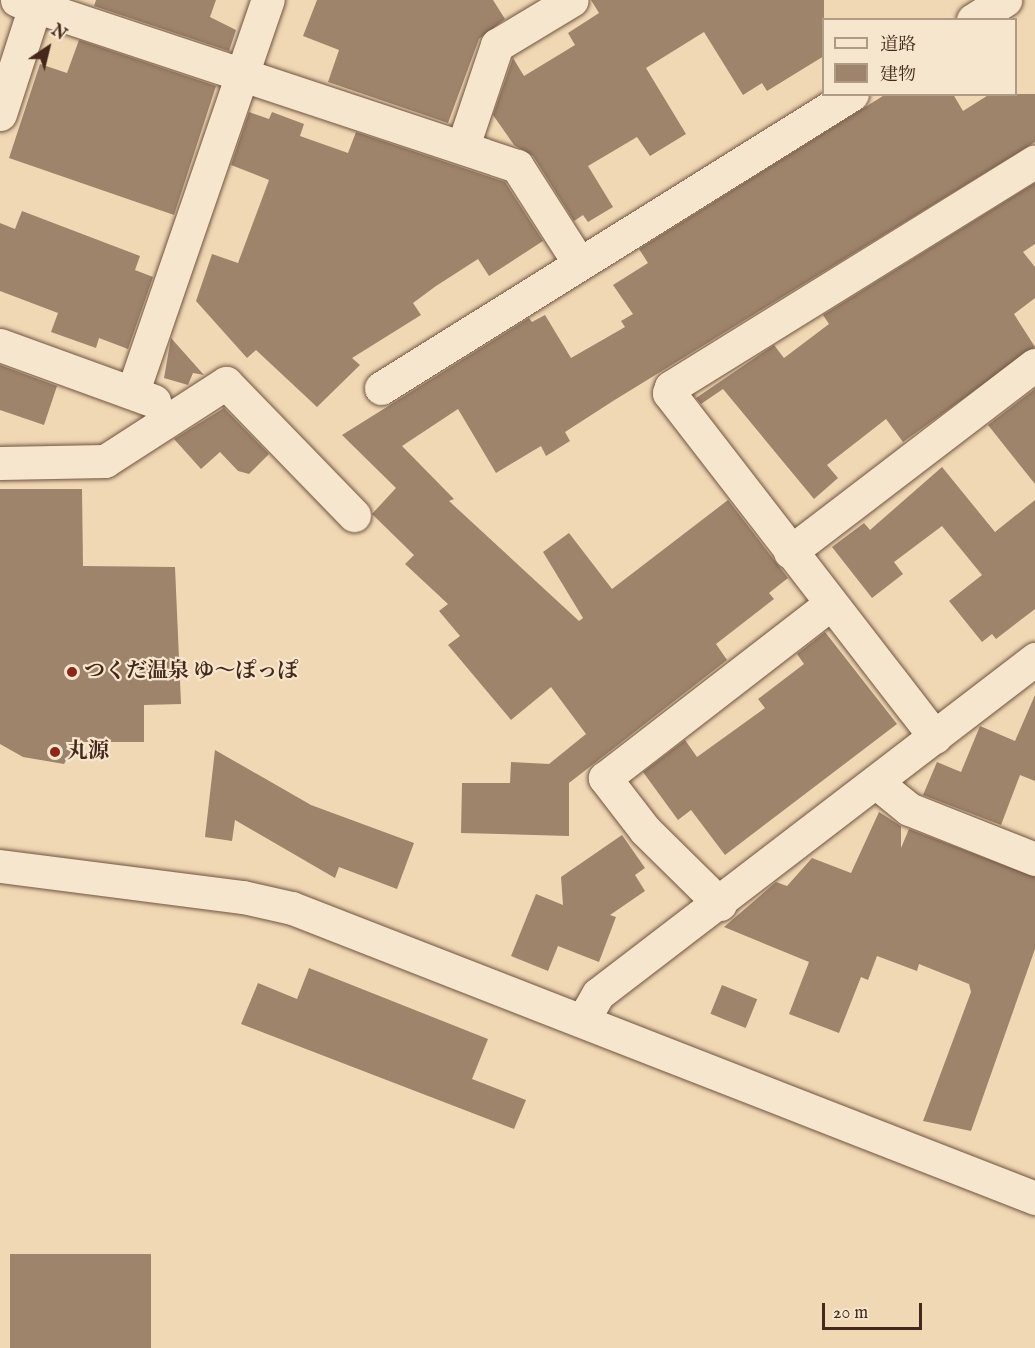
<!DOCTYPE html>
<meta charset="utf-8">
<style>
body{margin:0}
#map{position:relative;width:1035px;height:1348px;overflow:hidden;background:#f1d8b4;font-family:"IM FELL English","Noto Serif JP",serif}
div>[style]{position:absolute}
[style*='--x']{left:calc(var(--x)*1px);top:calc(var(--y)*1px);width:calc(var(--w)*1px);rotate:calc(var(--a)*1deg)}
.building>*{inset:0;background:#9e846b;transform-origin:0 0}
.roads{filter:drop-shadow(0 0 2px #705441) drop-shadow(0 0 2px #705441)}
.street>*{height:33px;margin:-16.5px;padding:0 16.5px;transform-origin:16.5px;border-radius:16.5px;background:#f6e6ce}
.secondary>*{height:33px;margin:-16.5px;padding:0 16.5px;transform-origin:16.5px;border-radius:16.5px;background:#f6e6ce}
.dots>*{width:16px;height:16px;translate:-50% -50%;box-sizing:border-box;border:3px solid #f6e6ce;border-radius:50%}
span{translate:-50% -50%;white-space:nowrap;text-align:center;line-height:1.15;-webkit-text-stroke:4.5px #f6e6ce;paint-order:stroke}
.poi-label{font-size:21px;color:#45281b;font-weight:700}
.left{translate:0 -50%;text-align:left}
.legend{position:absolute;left:822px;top:18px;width:195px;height:78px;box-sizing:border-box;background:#f6e6ce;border:2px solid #af9a86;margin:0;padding:8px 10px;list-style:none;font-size:18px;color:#45281b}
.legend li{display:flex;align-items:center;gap:12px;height:30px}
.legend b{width:30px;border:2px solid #af9a86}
.north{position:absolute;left:18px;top:18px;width:60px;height:60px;-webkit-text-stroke:4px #f6e6ce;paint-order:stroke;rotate:35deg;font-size:16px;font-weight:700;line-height:24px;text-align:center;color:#45281b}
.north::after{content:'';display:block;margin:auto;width:21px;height:27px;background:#45281b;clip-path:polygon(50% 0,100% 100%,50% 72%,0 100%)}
.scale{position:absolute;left:822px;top:1303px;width:100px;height:27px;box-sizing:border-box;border:3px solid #45281b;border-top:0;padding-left:8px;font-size:18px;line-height:21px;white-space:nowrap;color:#45281b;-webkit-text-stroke:4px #f6e6ce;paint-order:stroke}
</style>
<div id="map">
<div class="building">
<div style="clip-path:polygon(96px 0,216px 0,210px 17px,236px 30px,229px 51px,94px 6px)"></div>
<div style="clip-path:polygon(317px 0,493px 0,505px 19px,479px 39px,448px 123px,328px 82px,339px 50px,303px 36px)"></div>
<div style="clip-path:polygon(591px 0,824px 0,824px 56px,767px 91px,762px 83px,743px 95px,704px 32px,646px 68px,686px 134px,650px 156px,637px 137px,588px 166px,613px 207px,588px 222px,583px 215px,574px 221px,533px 156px,514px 145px,493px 115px,513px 58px,524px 76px,575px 45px,568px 33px,599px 13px)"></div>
<div style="clip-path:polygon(79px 40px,216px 86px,174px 215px,9px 158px,40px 64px,67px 73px)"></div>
<div style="clip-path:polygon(886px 94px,953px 94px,963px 111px,990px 94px,1035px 94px,1035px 142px,613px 401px,565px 432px,570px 441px,546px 456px,541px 446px,496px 473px,458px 409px,402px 446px,454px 499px,449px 501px,579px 621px,583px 618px,543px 552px,569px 533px,612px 589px,728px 500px,788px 578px,769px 593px,774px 599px,716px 644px,727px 660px,569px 783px,569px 836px,461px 833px,462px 783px,510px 783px,511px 762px,549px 764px,586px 734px,551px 687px,511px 720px,448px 645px,460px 636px,439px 611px,448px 604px,405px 564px,414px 555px,372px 514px,396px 488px,342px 435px,529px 318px,532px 322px,545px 315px,571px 358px,625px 327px,621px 321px,633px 314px,613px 285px,648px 263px,639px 249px)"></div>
<div style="clip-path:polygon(249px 112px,269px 119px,272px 112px,304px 124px,300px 136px,348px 153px,356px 132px,505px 182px,543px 241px,489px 276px,478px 259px,436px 286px,413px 303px,421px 315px,352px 358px,360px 365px,317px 407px,256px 350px,247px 358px,196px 301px,212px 254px,238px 263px,269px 180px,231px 165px)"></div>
<div style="clip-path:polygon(1035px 183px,1035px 244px,1023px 252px,1035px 267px,1035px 298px,1014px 314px,1035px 347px,903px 442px,886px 419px,827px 465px,838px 478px,814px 499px,723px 389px,701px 404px,696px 398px,774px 345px,784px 358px,829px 324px,823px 315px)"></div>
<div style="clip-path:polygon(22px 211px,140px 256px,135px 270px,153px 277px,128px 349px,99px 338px,96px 348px,51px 332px,58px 313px,0 291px,0 223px,15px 229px)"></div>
<div style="clip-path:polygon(171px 338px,204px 375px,193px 373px,188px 385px,164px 378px)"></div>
<div style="clip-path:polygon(0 365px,57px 386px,44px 425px,0 410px)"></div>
<div style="clip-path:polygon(1035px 389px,1035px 484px,988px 425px)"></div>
<div style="clip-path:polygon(224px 408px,269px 454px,249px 474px,238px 471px,220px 452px,201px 469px,174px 439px)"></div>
<div style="clip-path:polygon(942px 467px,995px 532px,1035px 500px,1035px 609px,996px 639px,992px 634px,982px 642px,949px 601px,982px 575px,942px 526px,894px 562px,903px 574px,872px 598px,832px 547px,864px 523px,870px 530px)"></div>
<div style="clip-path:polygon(0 489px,82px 489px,83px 566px,175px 567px,181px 704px,144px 705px,144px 742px,77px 742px,64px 764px,23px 757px,0 744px)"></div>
<div style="clip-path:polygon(825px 632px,897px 724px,725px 855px,691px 810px,678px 820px,643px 772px,685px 740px,697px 757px,765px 708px,758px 699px,804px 664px,797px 654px)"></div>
<div style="clip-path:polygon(1035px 695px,1035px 781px,1020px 775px,1001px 825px,923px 795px,937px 762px,961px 772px,980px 726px,1015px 741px)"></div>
<div style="clip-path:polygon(215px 750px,311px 805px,414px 843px,397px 889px,339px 867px,335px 878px,235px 820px,232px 841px,205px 837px)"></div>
<div style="clip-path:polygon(879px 812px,901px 826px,901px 848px,909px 829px,1035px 877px,1035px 949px,971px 1131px,923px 1121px,971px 992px,969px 984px,919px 964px,917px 971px,877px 956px,868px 980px,861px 977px,839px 1033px,789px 1014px,809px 962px,724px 927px,776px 882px,787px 886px,812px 858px,851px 873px)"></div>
<div style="clip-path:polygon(622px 835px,645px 868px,635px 875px,645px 891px,610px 915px,616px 917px,599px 962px,558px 946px,548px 971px,511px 956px,536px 894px,563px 905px,561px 877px)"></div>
<div style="clip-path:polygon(309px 968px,488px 1039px,472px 1079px,526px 1100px,514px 1129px,241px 1024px,258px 983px,297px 999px)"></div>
<div style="left:722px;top:985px;width:38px;height:31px;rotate:22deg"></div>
<div style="left:10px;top:1254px;width:141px;height:94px"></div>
</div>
<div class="roads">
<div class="street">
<div style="--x:17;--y:0;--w:527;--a:18.37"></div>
<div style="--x:517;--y:166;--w:115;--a:57.4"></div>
<div style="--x:973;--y:20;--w:38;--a:-32"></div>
<div style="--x:0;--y:114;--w:120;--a:-72"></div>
<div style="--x:463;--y:146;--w:107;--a:-71.4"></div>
<div style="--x:497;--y:45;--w:87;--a:-31"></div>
<div style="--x:0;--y:345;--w:164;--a:20"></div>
<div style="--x:381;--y:388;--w:555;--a:-31.97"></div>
<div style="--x:133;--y:391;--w:414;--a:-71"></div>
<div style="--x:0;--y:463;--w:105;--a:-1.1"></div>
<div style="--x:105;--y:461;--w:144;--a:-32.8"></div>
<div style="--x:226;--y:383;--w:184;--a:45.9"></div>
<div style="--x:790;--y:552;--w:308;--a:-37.4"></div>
<div style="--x:935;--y:737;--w:435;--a:-127.7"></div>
<div style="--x:669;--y:393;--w:6;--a:-72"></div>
<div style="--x:671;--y:387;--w:428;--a:-31.8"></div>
<div style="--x:877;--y:783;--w:41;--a:39.1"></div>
<div style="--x:909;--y:809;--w:136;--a:21.6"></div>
<div style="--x:243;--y:897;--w:50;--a:12.7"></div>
<div style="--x:292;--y:908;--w:798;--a:21.32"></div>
<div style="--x:720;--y:904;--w:105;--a:-135.4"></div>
<div style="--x:645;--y:830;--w:66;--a:-127.6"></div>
<div style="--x:605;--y:778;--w:283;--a:-37.7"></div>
<div style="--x:583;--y:1020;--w:30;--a:-60"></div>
<div style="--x:598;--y:994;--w:551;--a:-37.47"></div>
</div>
<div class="secondary">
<div style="--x:0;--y:866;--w:245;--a:7.3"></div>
</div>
</div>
<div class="dots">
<div style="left:72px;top:672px;background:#8f2418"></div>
<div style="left:55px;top:752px;background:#8f2418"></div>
</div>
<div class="poi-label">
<span class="left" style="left:84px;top:672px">つくだ温泉 ゆ～ぽっぽ</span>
<span class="left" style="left:67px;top:752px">丸源</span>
</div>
<ul class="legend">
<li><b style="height:8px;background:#f6e6ce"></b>道路</li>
<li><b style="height:16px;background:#9e846b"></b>建物</li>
</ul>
<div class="north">N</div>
<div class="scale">20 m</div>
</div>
